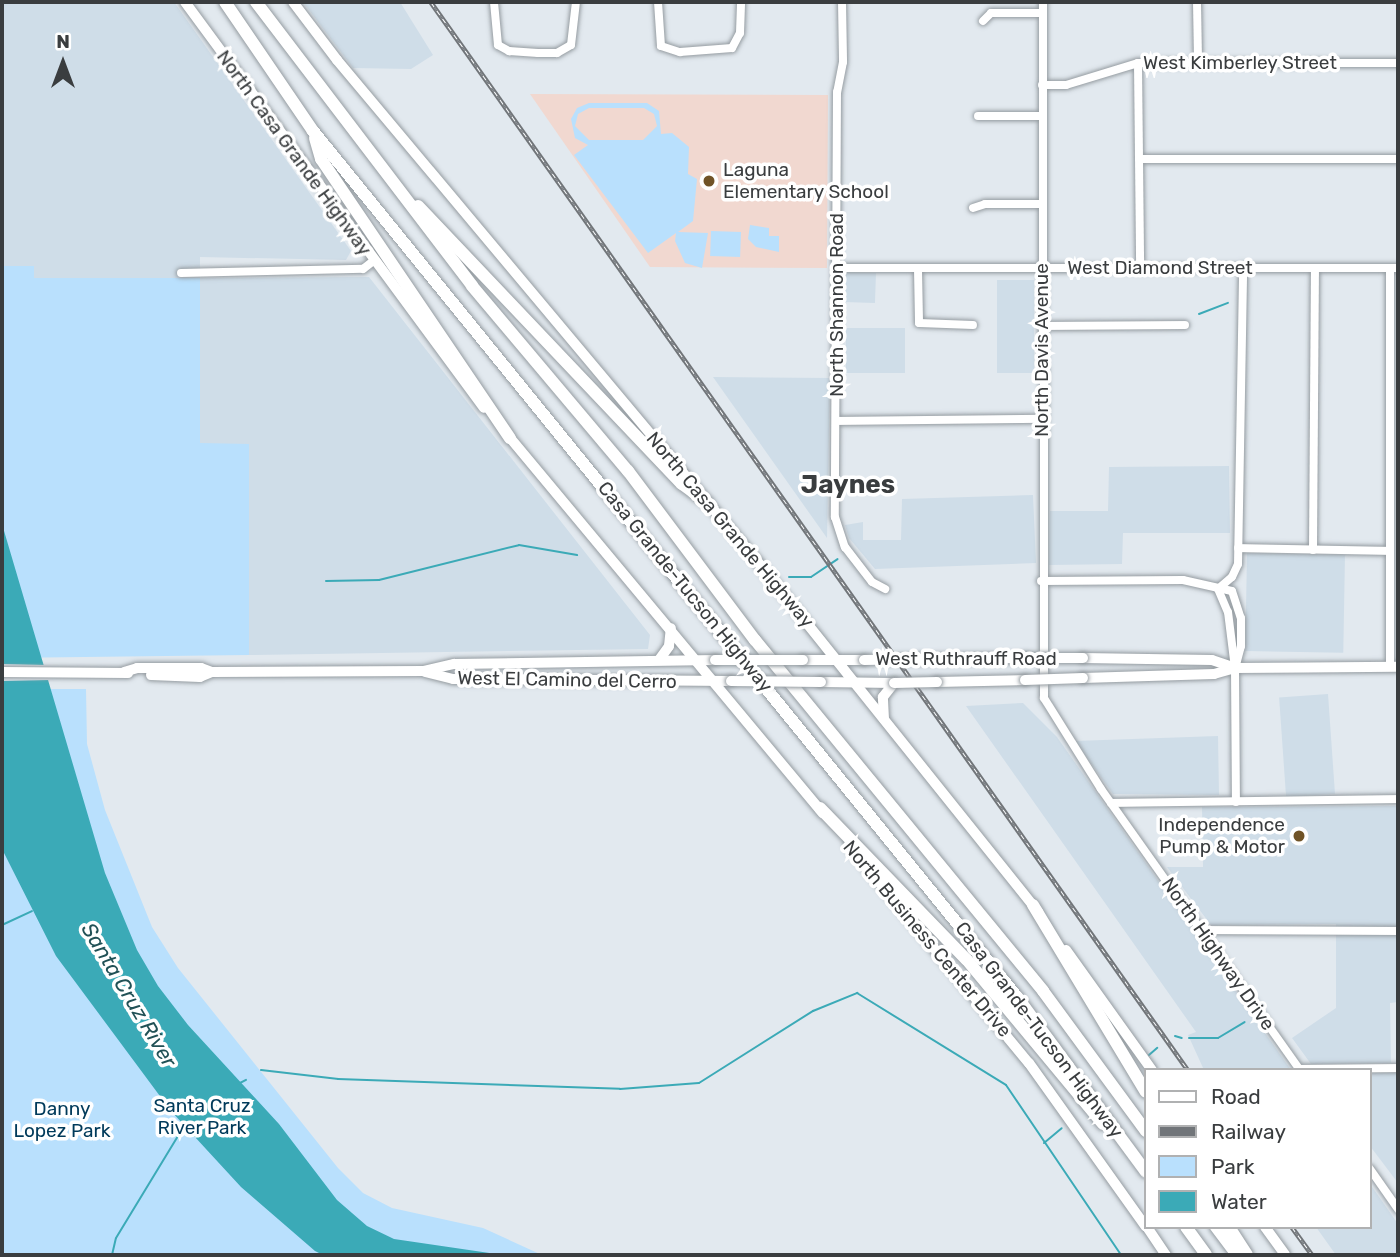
<!DOCTYPE html>
<style>
body{margin:0}
#map{position:relative;width:1400px;height:1257px;overflow:hidden;background:#e2e9ef;font-family:Rubik,sans-serif}
div>[style]{position:absolute}
[style*='--x']{left:calc(var(--x)*1px);top:calc(var(--y)*1px);width:calc(var(--w)*1px);rotate:calc(var(--a)*1deg)}
.built>*{inset:0;background:#cfdde8;transform-origin:0 0}
.education>*{inset:0;background:#f1d8d0}
.green>*{inset:0;background:#b9e0fd;transform-origin:0 0}
.water>*{inset:0;background:#3baab7}
.pier>*{inset:0;background:#e2e9ef}
.stream>*{height:2px;margin:-1px;padding:0 1px;transform-origin:1px;border-radius:1px;background:#3baab7}
.roads{filter:drop-shadow(0 0 2px #959ca1) drop-shadow(0 0 2px #959ca1)}
.minor>*{height:8px;margin:-4px;padding:0 4px;transform-origin:4px;border-radius:4px;background:#fff}
.major>*{height:10px;margin:-5px;padding:0 5px;transform-origin:5px;border-radius:5px;background:#fff}
.highway>*{height:12px;margin:-6px;padding:0 6px;transform-origin:6px;border-radius:6px;background:#fff}
.rail>*{height:4.5px;margin-top:-2.25px;transform-origin:0;background:repeating-linear-gradient(90deg,#fff 0 5px,#717579 0 10px);box-sizing:border-box;border-block:2px solid #717579}
.bridges{filter:drop-shadow(0 0 2px #959ca1) drop-shadow(0 0 2px #959ca1)}
.major-bridge>*{height:10px;margin:-5px;padding:0 5px;transform-origin:5px;border-radius:5px;background:#fff}
.dots>*{width:19px;height:19px;translate:-50% -50%;box-sizing:border-box;border:4px solid #fff;border-radius:50%}
span{translate:-50% -50%;white-space:nowrap;text-align:center;line-height:1.15;-webkit-text-stroke:7px #fff;paint-order:stroke}
.street-label{font-size:19px;color:#3a3d3f}
.poi-label{font-size:19px;color:#3a3d3f}
.left{translate:0 -50%;text-align:left}
.right{translate:-100% -50%;text-align:right}
.park-label{font-size:19px;color:#003a5a}
.water-label{font-size:21px;color:#215156;font-style:italic}
.district-label{font-size:26px;color:#3a3d3f;font-weight:700}
.frame{position:absolute;inset:0;border:4px solid #3a3d3f;pointer-events:none}
.legend{position:absolute;left:1144px;top:1068px;width:228px;height:161px;box-sizing:border-box;background:#fff;border:2px solid #b0b1b2;margin:0;padding:9px 12px;list-style:none;font-size:21px;color:#3a3d3f}
.legend li{display:flex;align-items:center;gap:14px;height:35px}
.legend b{width:35px;border:2px solid #b0b1b2}
.north{position:absolute;left:28px;top:28px;width:70px;height:70px;-webkit-text-stroke:5px #fff;paint-order:stroke;rotate:0deg;font-size:19px;font-weight:700;line-height:28px;text-align:center;color:#3a3d3f}
.north::after{content:'';display:block;margin:auto;width:24px;height:32px;background:#3a3d3f;clip-path:polygon(50% 0,100% 100%,50% 72%,0 100%)}
</style>
<div id="map">
<div class="built">
<div style="clip-path:polygon(2px 2px,174px 2px,351px 251px,346px 260px,200px 257px,200px 278px,369px 277px,650px 635px,648px 649px,249px 655px,249px 444px,200px 444px,200px 279px,34px 278px,33px 266px,2px 266px)"></div>
<div style="clip-path:polygon(303px 2px,400px 2px,433px 55px,411px 69px,353px 68px)"></div>
<div style="left:876px;top:273px;width:30px;height:31px;rotate:92deg"></div>
<div style="left:997px;top:280px;width:37px;height:93px"></div>
<div style="left:905px;top:328px;width:45px;height:59px;rotate:90deg"></div>
<div style="clip-path:polygon(713px 377px,830px 378px,827px 538px)"></div>
<div style="clip-path:polygon(1229px 466px,1230px 533px,1123px 533px,1122px 564px,1049px 565px,1050px 511px,1108px 511px,1109px 467px)"></div>
<div style="clip-path:polygon(1033px 495px,1036px 563px,875px 569px,849px 538px,845px 525px,863px 522px,863px 540px,901px 540px,902px 499px)"></div>
<div style="left:1247px;top:553px;width:98px;height:98px;rotate:1deg"></div>
<div style="left:1328px;top:694px;width:100px;height:49px;rotate:86deg"></div>
<div style="clip-path:polygon(1023px 703px,1057px 737px,1291px 1070px,1204px 1070px,1188px 1035px,1196px 1032px,966px 706px)"></div>
<div style="clip-path:polygon(1218px 736px,1219px 795px,1113px 794px,1075px 741px)"></div>
<div style="clip-path:polygon(1398px 806px,1398px 1002px,1390px 1003px,1391px 1063px,1311px 1064px,1292px 1038px,1336px 1008px,1336px 924px,1211px 925px,1167px 867px,1203px 867px,1202px 807px)"></div>
<div style="clip-path:polygon(1370px 1073px,1398px 1073px,1398px 1183px,1370px 1146px)"></div>
<div style="clip-path:polygon(1370px 1184px,1398px 1224px,1398px 1255px,1336px 1255px,1316px 1227px,1370px 1227px)"></div>
</div>
<div class="education">
<div style="clip-path:polygon(530px 94px,828px 95px,827px 268px,650px 267px)"></div>
</div>
<div class="green">
<div style="clip-path:polygon(evenodd,589px 103px,647px 103px,659px 111px,661px 134px,672px 133px,689px 147px,688px 174px,697px 179px,693px 221px,678px 232px,708px 233px,702px 268px,685px 263px,675px 241px,676px 233px,648px 253px,574px 155px,588px 145px,575px 138px,571px 119px,577px 108px,589px 103px,589px 108px,644px 108px,654px 114px,657px 126px,643px 140px,589px 140px,575px 126px,578px 114px,589px 108px)"></div>
<div style="clip-path:polygon(750px 225px,769px 228px,769px 236px,779px 236px,779px 252px,756px 247px,748px 239px)"></div>
<div style="left:711px;top:231px;width:30px;height:25px;rotate:2deg"></div>
<div style="clip-path:polygon(2px 266px,34px 266px,34px 278px,200px 278px,200px 443px,249px 444px,249px 655px,2px 658px)"></div>
<div style="clip-path:polygon(2px 689px,86px 689px,87px 744px,105px 810px,152px 927px,178px 968px,338px 1168px,363px 1193px,392px 1208px,483px 1228px,542px 1255px,2px 1255px)"></div>
</div>
<div class="water">
<div style="clip-path:polygon(2px 524px,105px 873px,137px 950px,158px 986px,188px 1025px,279px 1124px,337px 1200px,367px 1226px,394px 1239px,503px 1255px,323px 1255px,315px 1251px,241px 1187px,171px 1111px,56px 956px,2px 849px)"></div>
</div>
<div class="pier">
<div style="clip-path:polygon(2px 664px,46px 665px,49px 680px,2px 681px)"></div>
</div>
<div class="stream">
<div style="--x:1199;--y:314;--w:31;--a:-21"></div>
<div style="--x:789;--y:577;--w:22;--a:0"></div>
<div style="--x:811;--y:577;--w:32;--a:-34"></div>
<div style="--x:326;--y:581;--w:53;--a:-1.1"></div>
<div style="--x:379;--y:580;--w:144;--a:-14"></div>
<div style="--x:519;--y:545;--w:59;--a:9.8"></div>
<div style="--x:2;--y:925;--w:33;--a:-25"></div>
<div style="--x:1175;--y:1036;--w:7;--a:16"></div>
<div style="--x:1189;--y:1038;--w:29;--a:0"></div>
<div style="--x:1218;--y:1038;--w:31;--a:-31"></div>
<div style="--x:1149;--y:1055;--w:11;--a:-41"></div>
<div style="--x:261;--y:1070;--w:78;--a:6.7"></div>
<div style="--x:338;--y:1079;--w:282;--a:2"></div>
<div style="--x:620;--y:1089;--w:79;--a:-4.3"></div>
<div style="--x:699;--y:1083;--w:135;--a:-32.3"></div>
<div style="--x:813;--y:1011;--w:48;--a:-22.2"></div>
<div style="--x:857;--y:993;--w:175;--a:31.7"></div>
<div style="--x:1006;--y:1085;--w:205;--a:55.9"></div>
<div style="--x:238;--y:1084;--w:9;--a:-27"></div>
<div style="--x:1044;--y:1143;--w:23;--a:-40"></div>
<div style="--x:112;--y:1255;--w:17;--a:-77"></div>
<div style="--x:116;--y:1238;--w:131;--a:-58.7"></div>
</div>
<div class="roads">
<div class="minor">
<div style="--x:494;--y:2;--w:43;--a:84.7"></div>
<div style="--x:498;--y:45;--w:13;--a:29"></div>
<div style="--x:509;--y:51;--w:29;--a:4"></div>
<div style="--x:538;--y:53;--w:19;--a:0"></div>
<div style="--x:557;--y:53;--w:16;--a:-30"></div>
<div style="--x:571;--y:45;--w:43;--a:-83.4"></div>
<div style="--x:658;--y:2;--w:44;--a:86.1"></div>
<div style="--x:661;--y:46;--w:20;--a:18"></div>
<div style="--x:680;--y:52;--w:52;--a:-4.4"></div>
<div style="--x:732;--y:48;--w:17;--a:-62"></div>
<div style="--x:740;--y:33;--w:31;--a:-88"></div>
<div style="--x:842;--y:2;--w:60;--a:89"></div>
<div style="--x:843;--y:62;--w:31;--a:101"></div>
<div style="--x:837;--y:92;--w:425;--a:90.3"></div>
<div style="--x:835;--y:517;--w:32;--a:72"></div>
<div style="--x:845;--y:547;--w:44;--a:52.4"></div>
<div style="--x:872;--y:582;--w:15;--a:28"></div>
<div style="--x:1043;--y:2;--w:696;--a:89.92"></div>
<div style="--x:1044;--y:698;--w:107;--a:57.9"></div>
<div style="--x:1101;--y:789;--w:344;--a:54.7"></div>
<div style="--x:1197;--y:2;--w:60;--a:89"></div>
<div style="--x:983;--y:21;--w:11;--a:-45"></div>
<div style="--x:991;--y:13;--w:52;--a:0"></div>
<div style="--x:1138;--y:63;--w:206;--a:89.4"></div>
<div style="--x:1042;--y:85;--w:24;--a:0"></div>
<div style="--x:1066;--y:85;--w:75;--a:-17"></div>
<div style="--x:1138;--y:63;--w:260;--a:0"></div>
<div style="--x:978;--y:116;--w:64;--a:0"></div>
<div style="--x:1140;--y:159;--w:258;--a:0"></div>
<div style="--x:973;--y:208;--w:13;--a:-18"></div>
<div style="--x:985;--y:204;--w:57;--a:0"></div>
<div style="--x:839;--y:268;--w:559;--a:0"></div>
<div style="--x:1390;--y:268;--w:399;--a:90"></div>
<div style="--x:918;--y:269;--w:54;--a:88.9"></div>
<div style="--x:919;--y:323;--w:54;--a:2.1"></div>
<div style="--x:181;--y:273;--w:182;--a:-1.3"></div>
<div style="--x:363;--y:269;--w:11;--a:-38"></div>
<div style="--x:1042;--y:326;--w:143;--a:-0.4"></div>
<div style="--x:836;--y:421;--w:205;--a:-0.6"></div>
<div style="--x:1238;--y:548;--w:152;--a:1.1"></div>
<div style="--x:1313;--y:550;--w:282;--a:-89.6"></div>
<div style="--x:1041;--y:581;--w:142;--a:-0.4"></div>
<div style="--x:1183;--y:580;--w:50;--a:12.7"></div>
<div style="--x:1232;--y:591;--w:28;--a:72"></div>
<div style="--x:1241;--y:618;--w:28;--a:90"></div>
<div style="--x:1241;--y:646;--w:23;--a:105"></div>
<div style="--x:1218;--y:589;--w:18;--a:-41"></div>
<div style="--x:1232;--y:577;--w:14;--a:-65"></div>
<div style="--x:1238;--y:564;--w:297;--a:-89"></div>
<div style="--x:1218;--y:589;--w:25;--a:67"></div>
<div style="--x:1228;--y:612;--w:56;--a:82.9"></div>
<div style="--x:1235;--y:668;--w:134;--a:89.6"></div>
<div style="--x:1111;--y:803;--w:287;--a:-0.8"></div>
<div style="--x:1200;--y:930;--w:198;--a:0.3"></div>
<div style="--x:1300;--y:1069;--w:98;--a:-0.6"></div>
<div style="--x:1370;--y:1169;--w:49;--a:55"></div>
</div>
<div class="major">
<div style="--x:185;--y:2;--w:504;--a:53.63"></div>
<div style="--x:293;--y:2;--w:73;--a:52.8"></div>
<div style="--x:337;--y:60;--w:654;--a:50.03"></div>
<div style="--x:757;--y:561;--w:450;--a:51.3"></div>
<div style="--x:506;--y:433;--w:495;--a:50.2"></div>
<div style="--x:1083;--y:658;--w:129;--a:0.9"></div>
<div style="--x:1212;--y:660;--w:24;--a:19"></div>
<div style="--x:921;--y:659;--w:105;--a:-0.5"></div>
<div style="--x:659;--y:660;--w:17;--a:-54"></div>
<div style="--x:669;--y:646;--w:18;--a:-84"></div>
<div style="--x:803;--y:660;--w:61;--a:0"></div>
<div style="--x:2;--y:672;--w:126;--a:0.5"></div>
<div style="--x:124;--y:672;--w:14;--a:-17"></div>
<div style="--x:137;--y:668;--w:64;--a:0"></div>
<div style="--x:201;--y:668;--w:12;--a:20"></div>
<div style="--x:212;--y:672;--w:211;--a:-0.3"></div>
<div style="--x:423;--y:671;--w:32;--a:-13"></div>
<div style="--x:454;--y:664;--w:261;--a:-0.9"></div>
<div style="--x:425;--y:672;--w:29;--a:14"></div>
<div style="--x:453;--y:679;--w:278;--a:0.4"></div>
<div style="--x:151;--y:675;--w:49;--a:2.3"></div>
<div style="--x:200;--y:677;--w:13;--a:-23"></div>
<div style="--x:1083;--y:678;--w:131;--a:-1.7"></div>
<div style="--x:1214;--y:674;--w:22;--a:-16"></div>
<div style="--x:1235;--y:668;--w:163;--a:-0.4"></div>
<div style="--x:821;--y:682;--w:73;--a:0.8"></div>
<div style="--x:937;--y:682;--w:88;--a:-1.3"></div>
<div style="--x:884;--y:719;--w:22;--a:-93"></div>
<div style="--x:883;--y:697;--w:18;--a:-52"></div>
<div style="--x:849;--y:845;--w:283;--a:50.5"></div>
<div style="--x:1029;--y:1063;--w:201;--a:54.5"></div>
<div style="--x:1066;--y:950;--w:148;--a:54.4"></div>
<div style="--x:1147;--y:1227;--w:34;--a:56"></div>
<div style="--x:1265;--y:1227;--w:34;--a:54"></div>
</div>
<div class="highway">
<div style="--x:225;--y:2;--w:156;--a:55.7"></div>
<div style="--x:313;--y:131;--w:1116;--a:50.89"></div>
<div style="--x:1017;--y:997;--w:217;--a:53.6"></div>
<div style="--x:256;--y:2;--w:357;--a:52.7"></div>
<div style="--x:472;--y:286;--w:242;--a:49.9"></div>
<div style="--x:628;--y:471;--w:211;--a:53.1"></div>
<div style="--x:755;--y:640;--w:454;--a:50.6"></div>
<div style="--x:1043;--y:991;--w:174;--a:53.7"></div>
<div style="--x:315;--y:138;--w:22;--a:74"></div>
<div style="--x:321;--y:159;--w:337;--a:55.9"></div>
<div style="--x:418;--y:206;--w:383;--a:46.5"></div>
<div style="--x:682;--y:484;--w:32;--a:36"></div>
<div style="--x:820;--y:808;--w:211;--a:46"></div>
<div style="--x:967;--y:960;--w:213;--a:50.3"></div>
<div style="--x:1033;--y:905;--w:218;--a:58.9"></div>
<div style="--x:1186;--y:1227;--w:34;--a:54"></div>
<div style="--x:1216;--y:1227;--w:35;--a:53"></div>
<div style="--x:1229;--y:1227;--w:33;--a:57"></div>
</div>
</div>
<div class="rail">
<div style="--x:431;--y:2;--w:1309;--a:54.67"></div>
<div style="--x:1292;--y:1227;--w:34;--a:54"></div>
</div>
<div class="bridges">
<div class="major-bridge">
<div style="--x:1026;--y:658;--w:57;--a:0"></div>
<div style="--x:715;--y:660;--w:88;--a:0"></div>
<div style="--x:864;--y:660;--w:57;--a:-1"></div>
<div style="--x:1025;--y:680;--w:58;--a:-2"></div>
<div style="--x:731;--y:681;--w:90;--a:0.6"></div>
<div style="--x:894;--y:683;--w:43;--a:-1.3"></div>
</div>
</div>
<div class="dots">
<div style="left:709px;top:181px;background:#705327"></div>
<div style="left:1299px;top:836px;background:#705327"></div>
</div>
<div class="street-label">
<span style="left:1240px;top:63px">West Kimberley Street</span>
<span style="left:294px;top:153px;rotate:54deg">North Casa Grande Highway</span>
<span style="left:1160px;top:268px">West Diamond Street</span>
<span style="left:837px;top:305px;rotate:-90deg">North Shannon Road</span>
<span style="left:1042px;top:350px;rotate:-90deg">North Davis Avenue</span>
<span style="left:730px;top:530px;rotate:50deg">North Casa Grande Highway</span>
<span style="left:685px;top:587px;rotate:51deg">Casa Grande-Tucson Highway</span>
<span style="left:966px;top:659px">West Ruthrauff Road</span>
<span style="left:567px;top:680px;rotate:1deg">West El Camino del Cerro</span>
<span style="left:927px;top:939px;rotate:50deg">North Business Center Drive</span>
<span style="left:1218px;top:954px;rotate:55deg">North Highway Drive</span>
<span style="left:1039px;top:1030px;rotate:53deg">Casa Grande-Tucson Highway</span>
</div>
<div class="poi-label">
<span class="left" style="left:723px;top:181px">Laguna<br>Elementary School</span>
<span class="right" style="left:1285px;top:836px">Independence<br>Pump &amp; Motor</span>
</div>
<div class="park-label">
<span style="left:202px;top:1117px">Santa Cruz<br>River Park</span>
<span style="left:62px;top:1120px">Danny<br>Lopez Park</span>
</div>
<div class="water-label">
<span style="left:129px;top:995px;rotate:59deg">Santa Cruz River</span>
</div>
<div class="district-label">
<span style="left:848px;top:485px">Jaynes</span>
</div>
<div class="frame"></div>
<ul class="legend">
<li><b style="height:9px;background:#fff"></b>Road</li>
<li><b style="height:9px;background:#717579"></b>Railway</li>
<li><b style="height:19px;background:#b9e0fd"></b>Park</li>
<li><b style="height:19px;background:#3baab7"></b>Water</li>
</ul>
<div class="north">N</div>
</div>
